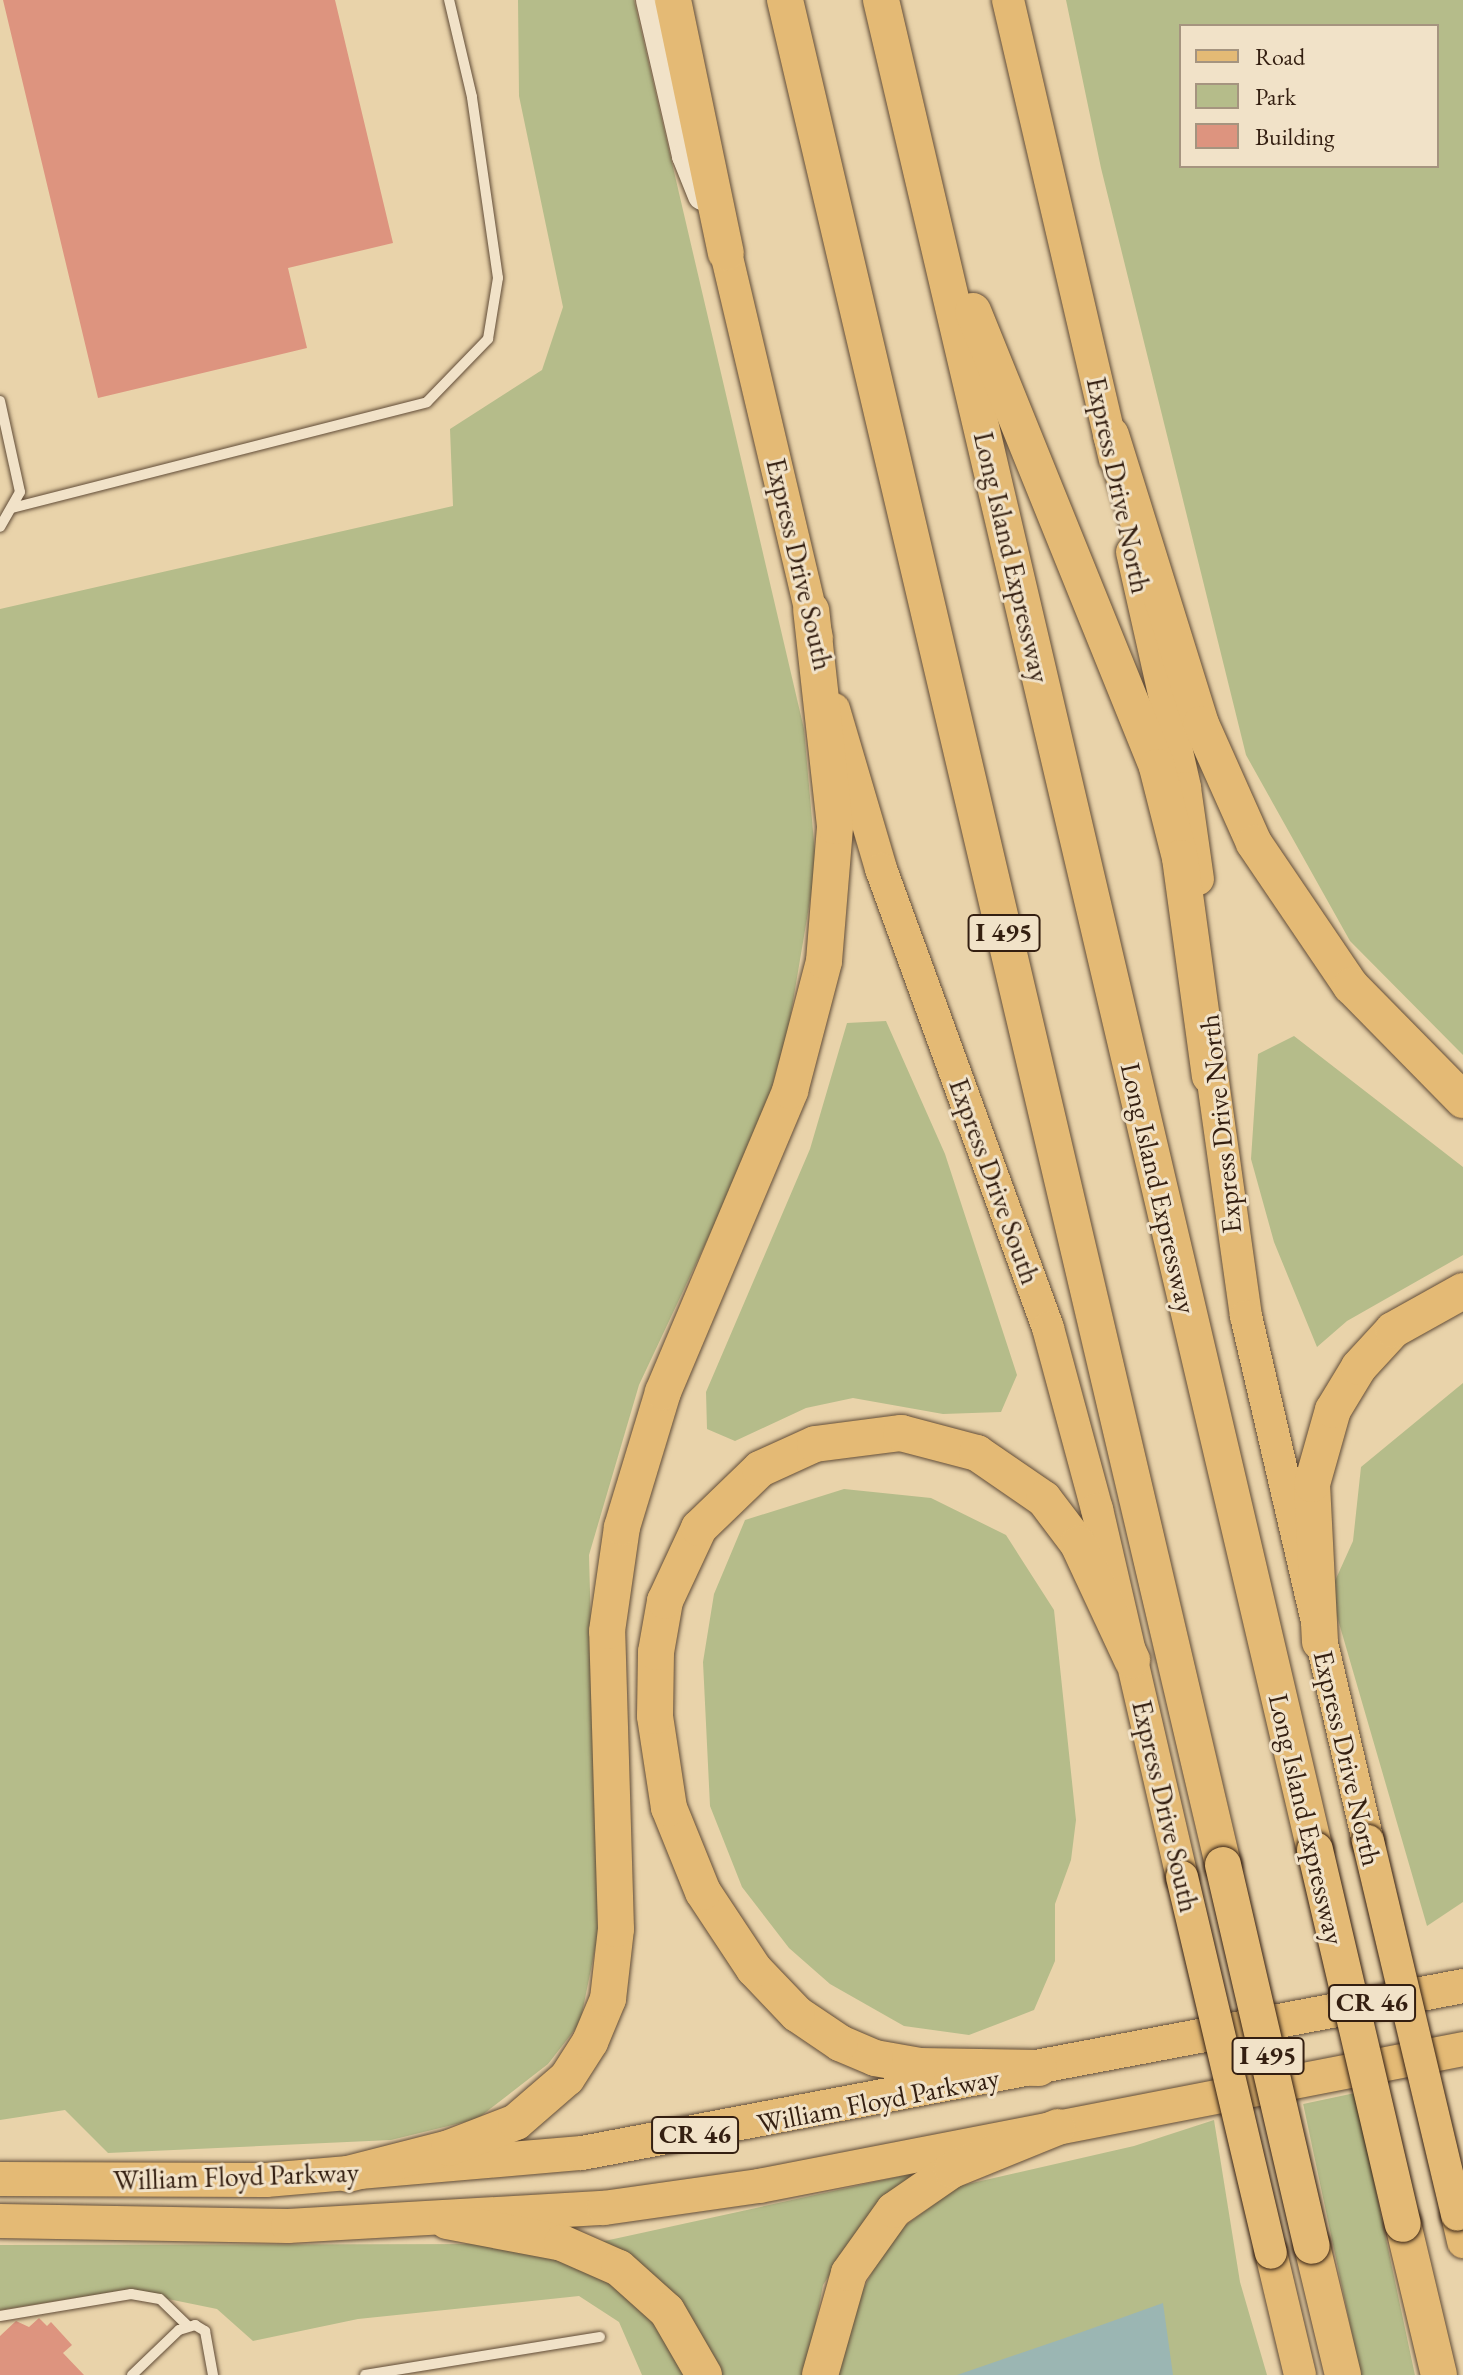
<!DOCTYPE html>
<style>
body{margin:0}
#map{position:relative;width:1463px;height:2375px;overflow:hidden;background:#e9d3aa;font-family:"EB Garamond",serif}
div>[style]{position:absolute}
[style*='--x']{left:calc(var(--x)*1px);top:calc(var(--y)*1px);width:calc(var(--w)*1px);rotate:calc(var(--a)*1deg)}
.green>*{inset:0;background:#b5bc8a;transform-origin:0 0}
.water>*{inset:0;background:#9bb6b3}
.building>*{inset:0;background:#dd947f}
.roads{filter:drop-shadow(0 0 2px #614c37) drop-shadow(0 0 2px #614c37)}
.service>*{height:10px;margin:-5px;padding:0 5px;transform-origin:5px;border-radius:5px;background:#f1e2c8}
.secondary>*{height:28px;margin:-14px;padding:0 14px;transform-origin:14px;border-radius:14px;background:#f1e2c8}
.primary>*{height:32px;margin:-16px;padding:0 16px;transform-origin:16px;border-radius:16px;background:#e4ba75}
.trunk>*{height:34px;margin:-17px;padding:0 17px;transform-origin:17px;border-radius:17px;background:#e4ba75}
.motorway>*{height:36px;margin:-18px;padding:0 18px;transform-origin:18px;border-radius:18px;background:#e4ba75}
.bridges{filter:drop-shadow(0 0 2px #341f11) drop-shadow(0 0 2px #341f11)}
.primary-bridge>*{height:32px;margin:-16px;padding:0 16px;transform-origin:16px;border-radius:16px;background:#e4ba75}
.motorway-bridge>*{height:36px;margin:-18px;padding:0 18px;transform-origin:18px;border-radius:18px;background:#e4ba75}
span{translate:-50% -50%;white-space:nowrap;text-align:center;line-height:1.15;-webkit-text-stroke:6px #f1e2c8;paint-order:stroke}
.shield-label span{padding:2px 6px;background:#f1e2c8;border:2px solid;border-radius:6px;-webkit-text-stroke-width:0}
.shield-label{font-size:26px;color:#341f11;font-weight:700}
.street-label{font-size:28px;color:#341f11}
.legend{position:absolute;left:1179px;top:24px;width:260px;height:144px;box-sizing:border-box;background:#f1e2c8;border:2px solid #a5947f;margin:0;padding:10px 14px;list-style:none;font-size:24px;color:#341f11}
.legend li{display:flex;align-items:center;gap:16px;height:40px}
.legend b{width:40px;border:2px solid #a5947f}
</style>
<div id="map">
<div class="green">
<div style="clip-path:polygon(518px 0,634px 0,804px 729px,816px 865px,789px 1025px,762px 1123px,639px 1385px,589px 1555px,599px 1930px,580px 2023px,548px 2064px,477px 2119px,391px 2140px,108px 2153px,65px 2110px,0 2120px,0 609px,453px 506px,450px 429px,542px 370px,563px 307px,519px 96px)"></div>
<div style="clip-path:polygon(evenodd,1066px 0,1463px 0,1463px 1055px,1350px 941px,1246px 755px,1101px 168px,1066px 0,1181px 26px,1437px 26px,1437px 166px,1181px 166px,1181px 26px)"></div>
<div style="clip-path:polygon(886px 1021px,945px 1154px,1017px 1375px,1001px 1412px,943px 1414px,853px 1398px,806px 1408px,735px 1441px,707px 1429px,706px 1392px,810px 1149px,847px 1023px)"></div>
<div style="clip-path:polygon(1294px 1036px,1463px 1167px,1463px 1255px,1347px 1321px,1317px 1347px,1274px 1242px,1251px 1159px,1258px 1054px)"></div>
<div style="clip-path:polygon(1463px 1383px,1463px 1902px,1427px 1926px,1330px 1592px,1353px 1541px,1361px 1467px)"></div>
<div style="clip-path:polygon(844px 1489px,931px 1498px,1006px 1535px,1054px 1610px,1076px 1820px,1071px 1860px,1055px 1904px,1055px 1961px,1034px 2010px,969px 2035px,904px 2026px,830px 1984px,789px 1948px,742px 1887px,710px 1806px,703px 1662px,714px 1594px,745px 1520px)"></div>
<div style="left:1355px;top:2093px;width:289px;height:53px;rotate:78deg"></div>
<div style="clip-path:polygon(1214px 2120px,1240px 2282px,1267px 2375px,838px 2375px,844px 2326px,891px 2236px,959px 2186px,1134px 2146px)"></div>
<div style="clip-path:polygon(911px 2174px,915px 2183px,874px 2207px,823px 2285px,806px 2375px,710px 2375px,600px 2242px)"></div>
<div style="clip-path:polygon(499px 2244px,601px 2270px,651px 2312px,690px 2375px,642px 2375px,619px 2322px,579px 2296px,358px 2319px,253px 2341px,217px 2309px,124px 2290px,0 2310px,0 2245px)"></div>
</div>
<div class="water">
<div style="clip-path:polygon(1163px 2303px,1173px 2375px,957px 2375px,1065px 2338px)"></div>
</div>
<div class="building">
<div style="clip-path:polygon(3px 0,335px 0,393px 243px,288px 268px,307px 348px,98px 398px)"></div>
<div style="clip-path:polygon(39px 2318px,47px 2326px,51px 2322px,72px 2345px,63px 2353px,84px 2375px,0 2375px,0 2336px,16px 2321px,29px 2327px)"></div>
</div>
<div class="roads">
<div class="service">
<div style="--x:0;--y:401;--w:93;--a:77.6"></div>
<div style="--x:20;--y:492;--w:40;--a:119.7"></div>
<div style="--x:12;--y:508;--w:428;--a:-14.3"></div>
<div style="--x:427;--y:402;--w:88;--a:-45.9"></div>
<div style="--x:488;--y:339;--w:62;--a:-80.7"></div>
<div style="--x:498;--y:278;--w:183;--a:-98.2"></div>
<div style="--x:472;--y:97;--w:100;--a:-103.3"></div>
<div style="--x:0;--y:2316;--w:133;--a:-9.5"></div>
<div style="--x:131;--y:2294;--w:29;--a:10"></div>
<div style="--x:160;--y:2299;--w:39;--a:44"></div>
<div style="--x:132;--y:2375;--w:65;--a:-43.8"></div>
<div style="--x:179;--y:2330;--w:17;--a:-17"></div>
<div style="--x:195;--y:2325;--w:12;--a:31"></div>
<div style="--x:205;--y:2331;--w:45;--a:79.7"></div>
<div style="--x:365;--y:2375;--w:238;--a:-9.2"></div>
</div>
<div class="secondary">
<div style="--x:650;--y:0;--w:160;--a:77"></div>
<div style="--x:686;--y:156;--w:43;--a:68.2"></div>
</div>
<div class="primary">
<div style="--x:1008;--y:0;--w:471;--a:76.9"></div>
<div style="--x:726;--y:253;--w:395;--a:76.7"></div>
<div style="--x:1132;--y:552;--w:242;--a:77.3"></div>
<div style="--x:1185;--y:788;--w:92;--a:81.9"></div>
<div style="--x:834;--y:709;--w:167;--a:73.6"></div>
<div style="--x:881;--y:869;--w:488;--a:70"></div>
<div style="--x:1048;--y:1328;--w:188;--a:74.9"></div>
<div style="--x:1097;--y:1509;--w:378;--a:77"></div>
<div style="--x:1209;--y:1053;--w:266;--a:82"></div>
<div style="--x:1246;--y:1316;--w:539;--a:76.92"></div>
<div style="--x:1457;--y:2215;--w:28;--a:77"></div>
<div style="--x:1271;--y:2253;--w:125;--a:76.6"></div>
</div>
<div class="trunk">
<div style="--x:0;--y:2179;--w:266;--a:0.2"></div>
<div style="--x:266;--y:2180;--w:317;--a:-4.9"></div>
<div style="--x:582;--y:2153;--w:897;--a:-10.73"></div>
<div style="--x:0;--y:2221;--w:288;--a:1"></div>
<div style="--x:288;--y:2226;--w:317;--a:-3.3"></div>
<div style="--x:604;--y:2208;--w:157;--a:-8.1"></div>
<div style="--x:759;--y:2186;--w:717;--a:-11.01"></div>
</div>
<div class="motorway">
<div style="--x:673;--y:0;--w:258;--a:78.2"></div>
<div style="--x:785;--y:0;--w:1916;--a:76.78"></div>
<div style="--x:881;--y:0;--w:1900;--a:76.8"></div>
<div style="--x:973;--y:311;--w:492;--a:68"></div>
<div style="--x:1157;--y:767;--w:94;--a:75.8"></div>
<div style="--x:1180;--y:858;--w:220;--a:82.2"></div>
<div style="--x:1111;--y:435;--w:303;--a:72.7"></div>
<div style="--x:1201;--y:724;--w:130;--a:66"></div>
<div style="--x:1254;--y:843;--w:173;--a:55.9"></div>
<div style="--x:1351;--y:986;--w:160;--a:45.5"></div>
<div style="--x:1320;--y:1642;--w:158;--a:-92.9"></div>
<div style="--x:1312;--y:1484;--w:77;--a:-74.2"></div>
<div style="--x:1333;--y:1410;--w:50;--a:-58.8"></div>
<div style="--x:1359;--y:1367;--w:50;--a:-47.4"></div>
<div style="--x:1393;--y:1330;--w:80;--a:-29.1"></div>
<div style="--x:1039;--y:2068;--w:119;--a:-179"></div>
<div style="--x:920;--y:2066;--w:46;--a:-169.9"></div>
<div style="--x:875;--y:2058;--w:38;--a:-157"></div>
<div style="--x:840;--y:2043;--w:52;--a:-146"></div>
<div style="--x:797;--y:2014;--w:62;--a:-133.7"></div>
<div style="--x:754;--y:1969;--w:92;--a:-123.5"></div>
<div style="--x:703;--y:1892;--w:91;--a:-112"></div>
<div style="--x:669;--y:1808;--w:93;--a:-98.7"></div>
<div style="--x:655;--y:1716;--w:64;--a:-89.1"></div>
<div style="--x:656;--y:1652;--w:52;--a:-80"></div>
<div style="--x:665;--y:1601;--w:81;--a:-65"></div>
<div style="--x:699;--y:1528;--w:85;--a:-44"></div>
<div style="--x:760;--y:1469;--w:60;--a:-24.4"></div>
<div style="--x:815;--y:1444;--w:87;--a:-7.3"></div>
<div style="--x:901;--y:1433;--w:79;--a:14.7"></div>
<div style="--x:977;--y:1453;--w:81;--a:34.5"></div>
<div style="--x:1044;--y:1499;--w:56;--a:52.9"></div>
<div style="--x:1078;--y:1544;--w:128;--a:65"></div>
<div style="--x:348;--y:2174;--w:104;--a:-14.4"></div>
<div style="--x:449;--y:2148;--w:72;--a:-21.2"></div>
<div style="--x:516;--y:2122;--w:67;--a:-40.8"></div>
<div style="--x:567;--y:2078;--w:43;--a:-57.4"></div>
<div style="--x:590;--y:2042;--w:47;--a:-67.3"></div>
<div style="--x:608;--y:1999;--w:70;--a:-83.5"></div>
<div style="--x:616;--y:1929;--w:298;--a:-91.7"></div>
<div style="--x:607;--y:1631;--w:105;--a:-81.8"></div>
<div style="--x:622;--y:1527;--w:141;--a:-73.1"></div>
<div style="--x:663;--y:1392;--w:327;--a:-67.1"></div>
<div style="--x:790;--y:1091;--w:134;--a:-75.3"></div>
<div style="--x:824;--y:961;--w:135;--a:-85.3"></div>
<div style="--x:835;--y:826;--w:217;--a:-96.3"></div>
<div style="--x:447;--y:2221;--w:117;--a:10.8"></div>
<div style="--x:562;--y:2243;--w:62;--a:23.7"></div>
<div style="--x:619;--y:2268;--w:64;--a:41.9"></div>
<div style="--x:667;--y:2311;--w:74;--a:60"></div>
<div style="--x:1403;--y:2224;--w:155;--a:76.6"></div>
<div style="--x:1312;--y:2246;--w:133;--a:76.5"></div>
<div style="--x:820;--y:2375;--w:106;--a:-74.1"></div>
<div style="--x:849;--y:2273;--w:77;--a:-54.5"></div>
<div style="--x:894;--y:2210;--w:70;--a:-34.6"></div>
<div style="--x:952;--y:2170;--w:114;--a:-22.1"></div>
</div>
</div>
<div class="bridges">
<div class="primary-bridge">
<div style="--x:1368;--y:1841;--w:384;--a:76.6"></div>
<div style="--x:1182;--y:1877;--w:386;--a:76.7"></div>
</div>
<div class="motorway-bridge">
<div style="--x:1315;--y:1850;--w:384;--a:76.8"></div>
<div style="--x:1223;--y:1865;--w:391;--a:76.9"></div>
</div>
</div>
<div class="shield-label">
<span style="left:1004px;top:933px">I 495</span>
<span style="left:1372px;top:2003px">CR 46</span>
<span style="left:1268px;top:2056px">I 495</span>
<span style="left:695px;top:2135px">CR 46</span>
</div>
<div class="street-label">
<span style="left:1119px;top:485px;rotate:78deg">Express Drive North</span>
<span style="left:1012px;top:557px;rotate:77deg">Long Island Expressway</span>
<span style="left:800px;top:564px;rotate:77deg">Express Drive South</span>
<span style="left:1220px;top:1124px;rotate:-96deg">Express Drive North</span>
<span style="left:995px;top:1181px;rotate:70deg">Express Drive South</span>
<span style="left:1159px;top:1188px;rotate:77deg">Long Island Expressway</span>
<span style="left:1348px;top:1758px;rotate:77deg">Express Drive North</span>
<span style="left:1166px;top:1806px;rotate:77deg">Express Drive South</span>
<span style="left:1307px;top:1819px;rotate:77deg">Long Island Expressway</span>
<span style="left:878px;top:2100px;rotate:-11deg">William Floyd Parkway</span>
<span style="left:236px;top:2176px;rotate:-2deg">William Floyd Parkway</span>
</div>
<ul class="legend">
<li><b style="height:10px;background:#e4ba75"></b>Road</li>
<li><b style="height:22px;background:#b5bc8a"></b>Park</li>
<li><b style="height:22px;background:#dd947f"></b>Building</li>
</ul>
</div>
